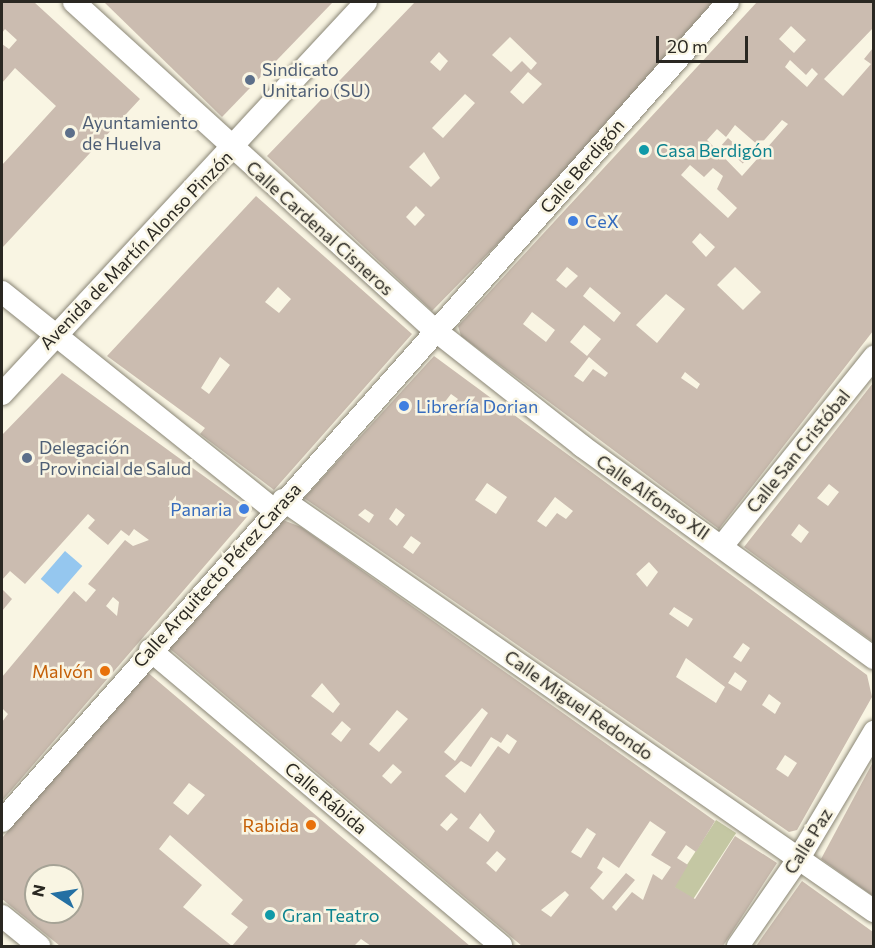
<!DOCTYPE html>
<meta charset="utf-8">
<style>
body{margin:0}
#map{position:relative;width:875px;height:948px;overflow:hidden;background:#f9f5e3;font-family:Commissioner,sans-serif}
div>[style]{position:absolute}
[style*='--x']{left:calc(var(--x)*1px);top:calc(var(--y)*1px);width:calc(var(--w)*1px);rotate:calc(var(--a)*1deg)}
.green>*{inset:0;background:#c4c7a3;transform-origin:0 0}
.water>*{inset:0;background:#95c7ef;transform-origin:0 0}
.building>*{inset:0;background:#cbbcb0;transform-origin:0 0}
.roads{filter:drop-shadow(0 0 2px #8a8676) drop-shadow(0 0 2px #8a8676)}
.pedestrian>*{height:22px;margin:-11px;padding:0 11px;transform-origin:11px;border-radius:11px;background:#fff}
.dots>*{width:16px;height:16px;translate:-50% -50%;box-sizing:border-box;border:3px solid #f9f5e3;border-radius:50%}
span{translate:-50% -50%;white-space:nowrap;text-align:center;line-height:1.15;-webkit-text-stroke:5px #f9f5e3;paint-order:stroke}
.service-label{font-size:18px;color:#4e5e75}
.left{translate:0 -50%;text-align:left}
.culture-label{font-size:18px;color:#0d838f}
.street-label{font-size:18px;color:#2a2822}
.shop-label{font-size:18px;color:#366cbe}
.right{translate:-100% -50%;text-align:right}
.food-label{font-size:18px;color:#c56008}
.frame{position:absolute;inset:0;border:3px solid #2a2822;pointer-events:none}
.north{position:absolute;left:24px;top:864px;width:60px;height:60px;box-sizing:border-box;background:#f9f5e3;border:2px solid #a6a396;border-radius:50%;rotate:282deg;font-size:16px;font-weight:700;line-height:24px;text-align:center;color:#2a2822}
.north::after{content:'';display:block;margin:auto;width:21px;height:27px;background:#2570a3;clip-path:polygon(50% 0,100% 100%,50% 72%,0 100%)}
.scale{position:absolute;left:656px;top:36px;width:92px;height:27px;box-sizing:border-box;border:3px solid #2a2822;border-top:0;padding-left:8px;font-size:18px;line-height:21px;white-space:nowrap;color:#2a2822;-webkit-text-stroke:4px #f9f5e3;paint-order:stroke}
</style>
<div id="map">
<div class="green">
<div style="left:716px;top:820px;width:24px;height:79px;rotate:33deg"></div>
</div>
<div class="water">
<div style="left:65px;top:551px;width:23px;height:37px;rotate:41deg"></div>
</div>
<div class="building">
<div style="clip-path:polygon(2px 2px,34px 2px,140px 99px,2px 248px,2px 165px,56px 106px,15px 68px,2px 83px,2px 44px,9px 49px,17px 40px,5px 29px,2px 33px)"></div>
<div style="clip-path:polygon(104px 2px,333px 2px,222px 117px)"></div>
<div style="clip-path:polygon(evenodd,415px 2px,713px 2px,520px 221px,432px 311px,267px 156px,415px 2px,510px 37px,537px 63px,531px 70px,522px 61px,511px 72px,492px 55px,510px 37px,415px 2px,439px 52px,448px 61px,440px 71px,430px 62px,439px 52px,415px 2px,528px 72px,542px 84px,523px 104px,510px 92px,528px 72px,415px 2px,465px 94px,475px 103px,443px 138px,432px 128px,465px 94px,415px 2px,424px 152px,440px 178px,431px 187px,409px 167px,424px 152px,415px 2px,416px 206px,425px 215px,415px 226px,406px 217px,416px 206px)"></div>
<div style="clip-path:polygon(evenodd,757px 2px,873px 2px,873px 28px,824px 79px,843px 96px,871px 64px,864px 59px,873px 48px,873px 331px,719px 529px,461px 336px,458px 326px,757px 2px,791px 26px,806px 40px,794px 53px,779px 39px,791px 26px,757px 2px,790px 60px,806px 75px,812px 68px,818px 74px,807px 87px,785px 67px,790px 60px,757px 2px,782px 120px,788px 124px,742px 176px,707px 140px,717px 129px,726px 137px,735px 125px,759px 146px,782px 120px,757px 2px,690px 165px,704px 177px,713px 168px,723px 176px,717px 189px,737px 208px,728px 218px,681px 175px,690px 165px,757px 2px,700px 233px,715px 247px,706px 257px,692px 242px,700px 233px,757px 2px,567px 267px,578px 276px,566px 288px,556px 280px,567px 267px,757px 2px,735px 267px,761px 292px,743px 310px,717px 285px,735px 267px,757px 2px,590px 287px,621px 313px,614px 322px,583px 296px,590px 287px,757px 2px,666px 294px,685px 309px,657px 343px,636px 325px,666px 294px,757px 2px,532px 312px,555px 330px,546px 342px,523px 324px,532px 312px,757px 2px,584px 325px,601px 339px,587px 356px,570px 342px,584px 325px,757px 2px,589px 357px,608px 373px,605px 377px,593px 369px,583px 382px,574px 376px,589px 357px,757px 2px,685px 372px,700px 384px,697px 389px,681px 378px,685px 372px)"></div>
<div style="left:728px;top:138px;width:28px;height:9px;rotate:42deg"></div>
<div style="clip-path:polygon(evenodd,256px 196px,412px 334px,274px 490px,200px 434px,205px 428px,107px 356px,256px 196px,278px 287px,291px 299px,279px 313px,265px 302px,278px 287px,256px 196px,220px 357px,230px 365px,209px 394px,201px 388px,220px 357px)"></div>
<div style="clip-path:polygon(evenodd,434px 356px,867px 675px,872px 697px,797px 830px,789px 832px,304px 498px,434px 356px,451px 394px,458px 399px,451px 408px,444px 403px,451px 394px,434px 356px,487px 483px,507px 497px,496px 514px,475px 500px,487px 483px,434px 356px,555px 497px,573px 511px,566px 519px,557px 513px,546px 527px,537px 521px,555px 497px,434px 356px,396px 508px,405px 515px,397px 526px,389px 519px,396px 508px,434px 356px,365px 509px,374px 515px,369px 523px,358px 515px,365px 509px,434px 356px,411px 536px,421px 543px,413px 554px,403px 547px,411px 536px,434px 356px,649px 562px,658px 572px,647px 587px,636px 574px,649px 562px,434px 356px,674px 607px,693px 619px,688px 627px,669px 614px,674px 607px,434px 356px,743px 643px,750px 648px,741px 662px,733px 657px,743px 643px,434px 356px,686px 658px,725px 687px,716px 703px,676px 677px,686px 658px,434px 356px,735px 672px,747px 681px,741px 691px,728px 683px,735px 672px,434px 356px,769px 694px,781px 703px,775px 714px,762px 705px,769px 694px,434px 356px,785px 755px,797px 763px,788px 777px,776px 769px,785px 755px)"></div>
<div style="clip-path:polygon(evenodd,62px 373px,252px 511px,2px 801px,2px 722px,8px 714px,2px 708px,2px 677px,74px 591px,86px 602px,96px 590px,88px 584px,125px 540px,133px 546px,149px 540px,134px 529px,129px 536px,121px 530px,108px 545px,88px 528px,95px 520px,88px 514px,25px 584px,10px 571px,2px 580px,2px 435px,62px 373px,113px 597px,119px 602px,117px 616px,106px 606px,113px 597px)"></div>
<div style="clip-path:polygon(evenodd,873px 383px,873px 642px,744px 547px,873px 383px,829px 484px,839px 492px,828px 506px,817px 498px,829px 484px,873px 383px,799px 524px,809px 532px,801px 543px,791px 535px,799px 524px)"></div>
<div style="clip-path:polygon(evenodd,283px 520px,301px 527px,715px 821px,696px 852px,686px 845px,677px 858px,688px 865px,675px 887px,695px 899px,735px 836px,777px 863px,723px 946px,522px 946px,169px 648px,283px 520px,322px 683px,340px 704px,333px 713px,311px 696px,322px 683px,283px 520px,482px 708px,488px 713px,455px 761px,444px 752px,482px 708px,283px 520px,397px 710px,408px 719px,379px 752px,369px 744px,397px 710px,283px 520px,342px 721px,351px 729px,341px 742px,331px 734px,342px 721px,283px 520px,507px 734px,517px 741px,509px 754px,498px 746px,465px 793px,445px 776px,461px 761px,471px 767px,491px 737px,501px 743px,507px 734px,283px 520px,393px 764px,402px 772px,391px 784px,382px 776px,393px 764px,283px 520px,451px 813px,458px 819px,447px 831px,440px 825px,451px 813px,283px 520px,480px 813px,495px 831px,488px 842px,469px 828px,480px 813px,283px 520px,650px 821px,666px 832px,651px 855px,671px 867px,662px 880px,653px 874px,643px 900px,632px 892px,616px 911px,612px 907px,635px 880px,626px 873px,603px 900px,590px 888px,603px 872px,597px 868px,603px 857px,619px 868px,650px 821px,283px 520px,587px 828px,596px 834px,581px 858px,571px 852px,587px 828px,283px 520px,497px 851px,506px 859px,496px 872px,486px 863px,497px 851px,283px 520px,565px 891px,569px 895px,551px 917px,541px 910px,565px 891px)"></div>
<div style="clip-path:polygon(2px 589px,12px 599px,2px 611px)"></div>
<div style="clip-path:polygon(evenodd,146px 671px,470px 946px,371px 946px,361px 939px,354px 946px,60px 946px,2px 899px,2px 838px,146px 671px,189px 783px,205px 795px,188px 815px,173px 803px,189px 783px,146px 671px,170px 835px,243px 900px,231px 914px,248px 927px,232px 946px,183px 907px,202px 885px,159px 849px,170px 835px,146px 671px,36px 876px,72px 876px,72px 912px,36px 912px,36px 876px)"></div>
<div style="clip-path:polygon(873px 762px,873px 896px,821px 859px)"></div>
<div style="clip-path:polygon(802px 881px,873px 932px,873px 946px,756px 946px)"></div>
</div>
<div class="roads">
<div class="pedestrian">
<div style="--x:74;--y:2;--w:489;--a:42.3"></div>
<div style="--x:436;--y:331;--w:186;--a:38.2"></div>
<div style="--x:582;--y:446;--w:361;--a:36"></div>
<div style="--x:2;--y:292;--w:349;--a:38.7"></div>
<div style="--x:2;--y:394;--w:535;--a:-47.12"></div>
<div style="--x:283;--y:500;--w:720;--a:34.82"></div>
<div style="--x:722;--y:546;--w:243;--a:-51.2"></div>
<div style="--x:150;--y:650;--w:459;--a:40.1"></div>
<div style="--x:2;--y:821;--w:1094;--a:-48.44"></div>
<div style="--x:2;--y:916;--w:48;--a:39"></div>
<div style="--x:738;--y:946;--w:107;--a:-55.3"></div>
<div style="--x:799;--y:858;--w:147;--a:-59.2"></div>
</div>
</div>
<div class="dots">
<div style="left:250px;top:80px;background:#5c6f8a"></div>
<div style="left:70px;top:133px;background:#5c6f8a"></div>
<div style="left:644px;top:150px;background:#0f9aa8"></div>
<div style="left:573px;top:221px;background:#3f7fe0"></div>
<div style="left:404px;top:406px;background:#3f7fe0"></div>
<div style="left:27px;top:458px;background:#5c6f8a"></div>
<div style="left:244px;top:509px;background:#3f7fe0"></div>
<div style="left:105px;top:671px;background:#e8710a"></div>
<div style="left:311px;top:825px;background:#e8710a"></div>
<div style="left:270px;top:915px;background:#0f9aa8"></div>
</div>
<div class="service-label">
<span class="left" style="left:262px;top:80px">Sindicato<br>Unitario (SU)</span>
<span class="left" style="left:82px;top:133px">Ayuntamiento<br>de Huelva</span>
<span class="left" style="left:39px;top:458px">Delegación<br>Provincial de Salud</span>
</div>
<div class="culture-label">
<span class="left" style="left:656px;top:150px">Casa Berdigón</span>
<span class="left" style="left:282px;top:915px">Gran Teatro</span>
</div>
<div class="street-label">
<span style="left:582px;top:166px;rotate:-49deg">Calle Berdigón</span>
<span style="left:320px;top:228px;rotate:42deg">Calle Cardenal Cisneros</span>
<span style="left:136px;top:250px;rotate:-46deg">Avenida de Martín Alonso Pinzón</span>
<span style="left:798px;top:451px;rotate:-51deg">Calle San Cristóbal</span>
<span style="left:653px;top:497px;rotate:35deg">Calle Alfonso XII</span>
<span style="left:217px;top:575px;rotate:-48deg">Calle Arquitecto Pérez Carasa</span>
<span style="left:579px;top:705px;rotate:35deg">Calle Miguel Redondo</span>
<span style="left:326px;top:798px;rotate:40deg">Calle Rábida</span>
<span style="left:808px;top:841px;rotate:-58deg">Calle Paz</span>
</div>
<div class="shop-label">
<span class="left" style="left:585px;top:221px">CeX</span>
<span class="left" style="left:416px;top:406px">Librería Dorian</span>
<span class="right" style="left:232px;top:509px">Panaria</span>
</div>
<div class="food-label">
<span class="right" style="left:93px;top:671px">Malvón</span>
<span class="right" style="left:299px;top:825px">Rabida</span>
</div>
<div class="frame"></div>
<div class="north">N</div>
<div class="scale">20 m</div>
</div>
